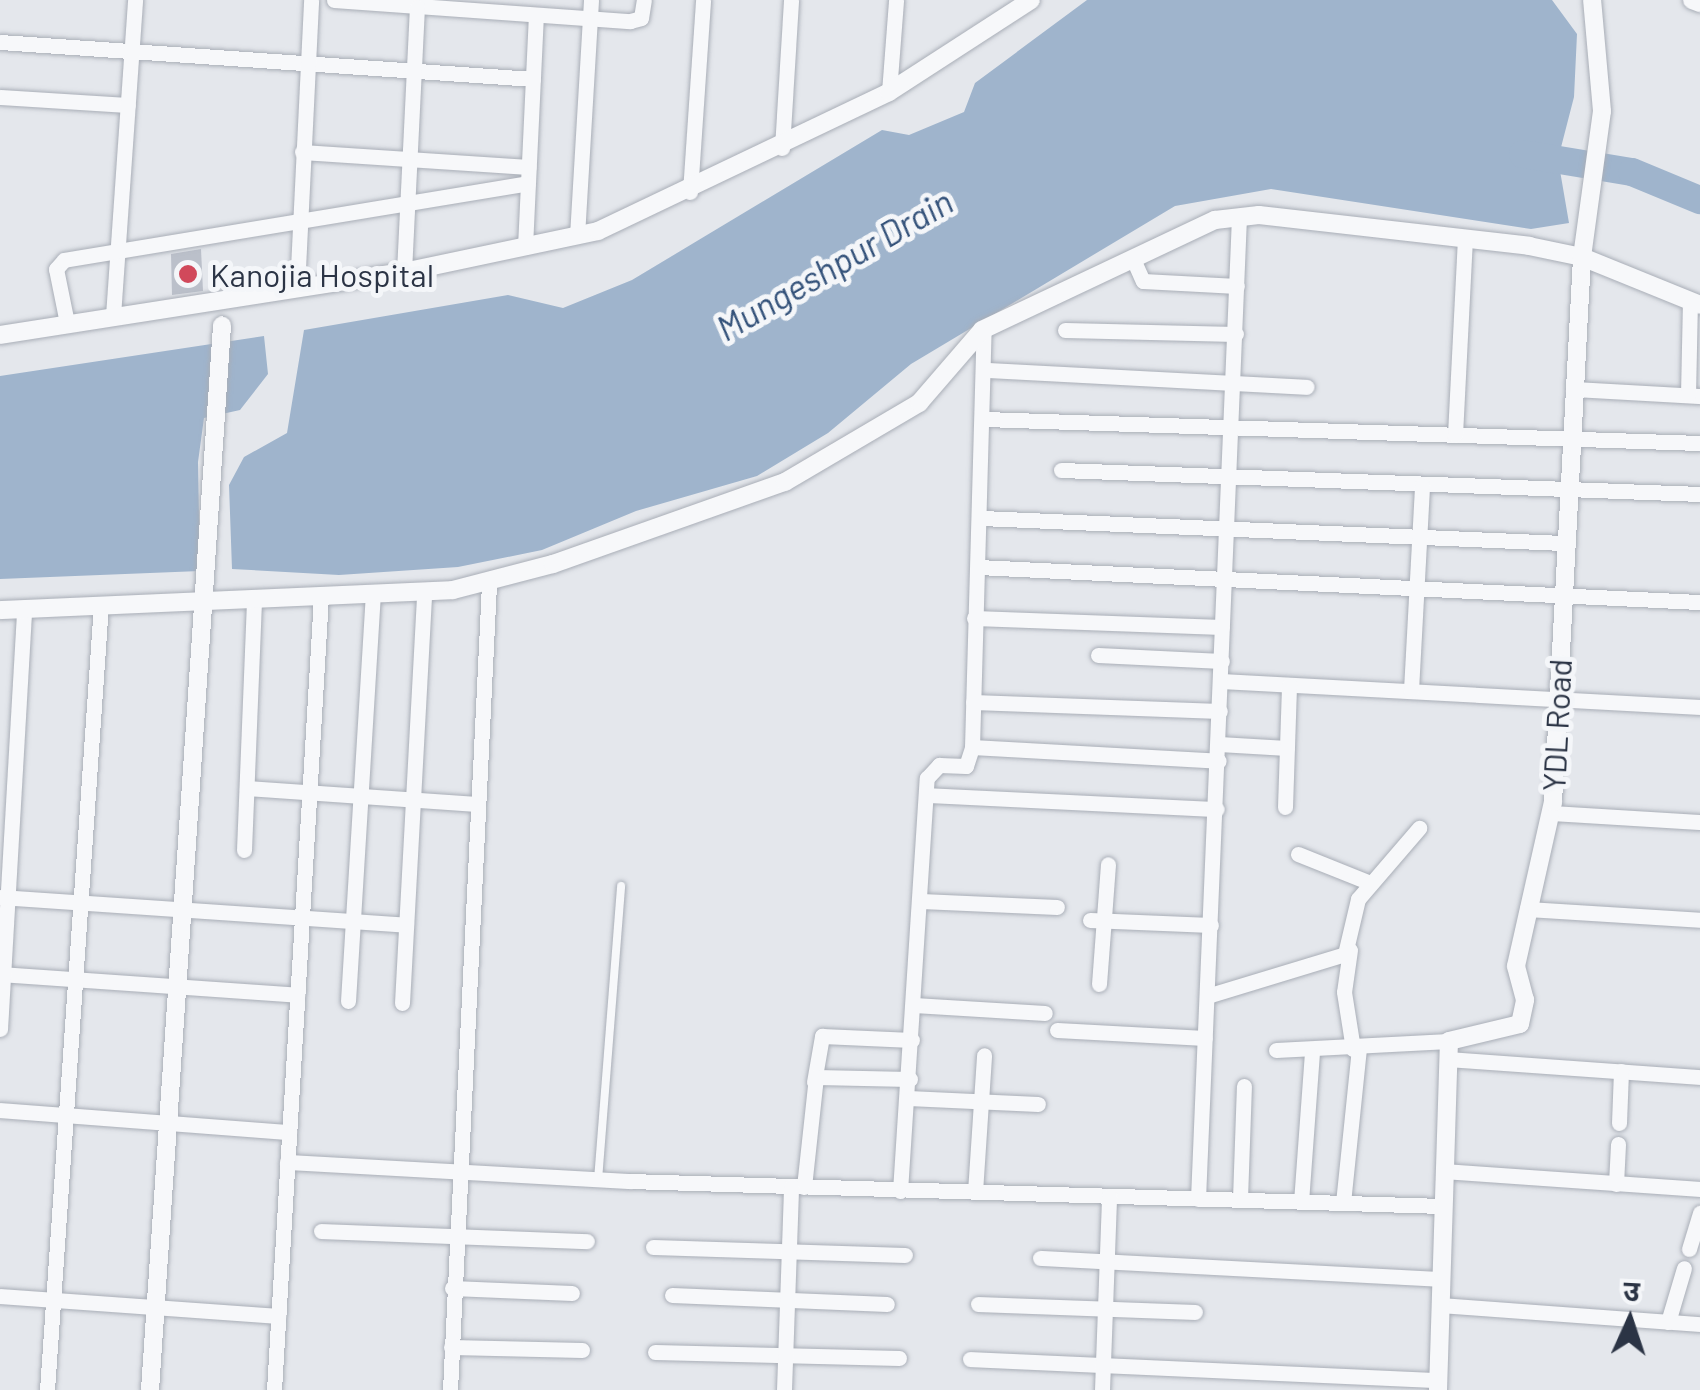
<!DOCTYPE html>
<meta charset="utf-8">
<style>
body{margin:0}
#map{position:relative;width:1700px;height:1390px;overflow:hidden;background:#e4e7ec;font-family:Barlow,"Noto Sans Devanagari",sans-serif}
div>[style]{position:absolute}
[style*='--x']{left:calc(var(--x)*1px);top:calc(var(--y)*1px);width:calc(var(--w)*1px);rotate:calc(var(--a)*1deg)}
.water>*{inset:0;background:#9fb4cc}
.river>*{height:28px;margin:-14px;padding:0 14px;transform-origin:14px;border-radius:14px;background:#9fb4cc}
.building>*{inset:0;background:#bbc0ca}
.roads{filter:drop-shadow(0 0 2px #a9aeb7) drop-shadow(0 0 2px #a9aeb7)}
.service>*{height:8px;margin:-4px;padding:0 4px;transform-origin:4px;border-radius:4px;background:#f7f8fa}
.minor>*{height:15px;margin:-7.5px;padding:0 7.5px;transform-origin:7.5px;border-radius:7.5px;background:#f7f8fa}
.tertiary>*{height:18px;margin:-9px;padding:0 9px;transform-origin:9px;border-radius:9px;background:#f7f8fa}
.dots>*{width:28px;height:28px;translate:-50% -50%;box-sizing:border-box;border:5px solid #f4f6f9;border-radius:50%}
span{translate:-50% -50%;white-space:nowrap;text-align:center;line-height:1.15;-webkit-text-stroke:10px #f4f6f9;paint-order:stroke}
.poi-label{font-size:32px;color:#2b3445}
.left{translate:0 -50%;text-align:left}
.street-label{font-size:32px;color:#2b3445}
.water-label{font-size:35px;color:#34527a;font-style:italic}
.north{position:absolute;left:1580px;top:1270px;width:100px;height:100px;-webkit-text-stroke:8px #f4f6f9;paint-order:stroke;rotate:3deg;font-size:28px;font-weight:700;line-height:40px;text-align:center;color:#2b3445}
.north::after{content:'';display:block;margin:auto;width:35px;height:45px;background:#2b3445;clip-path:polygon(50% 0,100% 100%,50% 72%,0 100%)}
</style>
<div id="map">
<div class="water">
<div style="clip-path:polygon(1087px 0,1552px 0,1577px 34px,1574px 97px,1558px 159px,1569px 223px,1531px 229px,1271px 189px,1175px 206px,911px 364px,828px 433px,757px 476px,636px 511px,542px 550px,458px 567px,339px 575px,232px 569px,229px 485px,244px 457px,287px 433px,304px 330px,508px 295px,563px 308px,632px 280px,882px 130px,909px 135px,964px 112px,975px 83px)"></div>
<div style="clip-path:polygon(264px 336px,268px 374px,240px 410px,204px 418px,198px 462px,200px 571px,0 579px,0 376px)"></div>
</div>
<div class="river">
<div style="--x:1523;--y:154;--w:110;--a:9.4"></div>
<div style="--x:1632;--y:172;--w:74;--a:22.4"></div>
</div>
<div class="building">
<div style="clip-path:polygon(201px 249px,203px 291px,172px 295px,171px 254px)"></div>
</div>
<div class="roads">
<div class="service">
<div style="--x:598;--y:1180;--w:295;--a:-85.5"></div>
</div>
<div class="minor">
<div style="--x:334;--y:0;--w:297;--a:4.1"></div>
<div style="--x:630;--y:21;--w:11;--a:-15"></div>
<div style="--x:641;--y:18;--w:18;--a:-81"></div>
<div style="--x:0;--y:42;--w:534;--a:3.97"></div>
<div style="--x:889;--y:92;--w:92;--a:-85.6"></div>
<div style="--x:0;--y:97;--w:128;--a:3.6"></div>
<div style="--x:782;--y:148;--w:148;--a:-86.5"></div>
<div style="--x:302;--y:152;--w:227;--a:3.8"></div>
<div style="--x:690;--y:192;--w:192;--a:-86.1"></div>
<div style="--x:577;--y:236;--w:236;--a:-86.6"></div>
<div style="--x:525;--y:247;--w:231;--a:-87.3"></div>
<div style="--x:1133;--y:259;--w:24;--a:66"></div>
<div style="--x:1143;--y:281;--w:94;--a:3"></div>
<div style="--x:404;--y:272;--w:265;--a:-87.2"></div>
<div style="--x:297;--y:289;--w:289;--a:-87.2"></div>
<div style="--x:113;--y:316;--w:317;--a:-86"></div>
<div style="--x:67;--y:323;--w:55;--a:-101.5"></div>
<div style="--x:56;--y:269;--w:12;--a:-48"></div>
<div style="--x:64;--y:260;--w:470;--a:-9.4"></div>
<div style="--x:1065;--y:330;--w:171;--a:1.3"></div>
<div style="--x:986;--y:370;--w:321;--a:3"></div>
<div style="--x:1573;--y:389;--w:127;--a:3.2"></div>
<div style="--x:1688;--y:395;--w:93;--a:-88.8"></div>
<div style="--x:984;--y:419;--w:716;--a:1.92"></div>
<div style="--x:1455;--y:435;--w:197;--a:-87.1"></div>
<div style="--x:1061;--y:470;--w:639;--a:2.15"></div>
<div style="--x:981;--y:518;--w:584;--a:2.46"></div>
<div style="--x:978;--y:567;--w:723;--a:2.78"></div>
<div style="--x:974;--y:618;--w:248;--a:2.1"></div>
<div style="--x:1098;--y:655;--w:124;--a:2.8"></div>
<div style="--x:1221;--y:681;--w:480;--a:3.1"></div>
<div style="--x:1411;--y:690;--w:205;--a:-86.9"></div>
<div style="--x:973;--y:702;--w:247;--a:2.1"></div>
<div style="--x:1219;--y:744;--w:68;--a:3.4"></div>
<div style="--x:972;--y:747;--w:247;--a:3.2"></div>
<div style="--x:247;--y:788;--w:230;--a:4"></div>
<div style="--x:926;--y:795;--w:291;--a:2.8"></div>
<div style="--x:1285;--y:807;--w:122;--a:-88.1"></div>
<div style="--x:1551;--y:813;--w:149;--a:3.5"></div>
<div style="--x:244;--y:850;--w:250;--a:-87.7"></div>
<div style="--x:1298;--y:854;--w:75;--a:21.8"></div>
<div style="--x:0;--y:897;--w:407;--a:3.9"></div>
<div style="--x:921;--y:901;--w:136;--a:2.5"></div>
<div style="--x:1527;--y:909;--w:173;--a:3.6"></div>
<div style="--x:1090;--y:920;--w:121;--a:2.4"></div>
<div style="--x:1350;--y:950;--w:42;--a:98.1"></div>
<div style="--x:1344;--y:992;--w:58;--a:81"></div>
<div style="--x:0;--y:974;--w:298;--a:4"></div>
<div style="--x:1099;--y:984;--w:120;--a:-85.7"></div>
<div style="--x:1207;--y:996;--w:144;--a:-16.9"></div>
<div style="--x:1345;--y:954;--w:57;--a:-76.7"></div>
<div style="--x:1358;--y:899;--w:94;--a:-49.3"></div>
<div style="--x:348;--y:1001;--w:408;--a:-86.5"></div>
<div style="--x:402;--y:1003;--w:412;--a:-86.9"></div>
<div style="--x:914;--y:1005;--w:131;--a:3.5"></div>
<div style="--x:0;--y:1029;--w:422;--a:-86.7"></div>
<div style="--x:1057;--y:1030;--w:148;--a:3.1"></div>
<div style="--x:1276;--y:1050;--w:173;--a:-3"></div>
<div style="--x:1448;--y:1059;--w:253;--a:4.1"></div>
<div style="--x:814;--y:1082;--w:47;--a:-80.1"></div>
<div style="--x:822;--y:1036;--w:90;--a:2.5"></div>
<div style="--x:908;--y:1098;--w:130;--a:2.6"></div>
<div style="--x:0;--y:1110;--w:290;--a:4.4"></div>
<div style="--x:1619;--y:1123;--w:52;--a:-87.8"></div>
<div style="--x:287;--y:1162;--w:343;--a:3.2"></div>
<div style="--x:629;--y:1181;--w:812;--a:1.76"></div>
<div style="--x:1443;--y:1171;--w:258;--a:4"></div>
<div style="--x:1616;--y:1184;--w:40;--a:-87.1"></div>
<div style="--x:804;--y:1187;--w:111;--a:-83.8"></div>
<div style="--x:816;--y:1077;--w:94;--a:1.2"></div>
<div style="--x:900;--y:1191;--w:414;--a:-86.3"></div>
<div style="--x:927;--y:778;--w:18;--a:-47"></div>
<div style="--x:939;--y:765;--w:27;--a:2"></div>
<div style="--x:966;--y:766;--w:20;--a:-72"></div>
<div style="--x:972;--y:747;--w:418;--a:-88.4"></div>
<div style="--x:975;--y:1192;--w:137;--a:-86.2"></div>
<div style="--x:1198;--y:1199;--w:984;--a:-87.61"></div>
<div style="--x:1240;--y:1199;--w:113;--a:-88"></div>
<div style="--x:1301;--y:1202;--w:151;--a:-85.8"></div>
<div style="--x:1343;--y:1203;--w:156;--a:-84.1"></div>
<div style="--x:321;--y:1231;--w:266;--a:2.2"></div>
<div style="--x:653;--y:1247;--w:252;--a:1.8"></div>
<div style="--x:1689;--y:1249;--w:38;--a:-73"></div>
<div style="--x:1040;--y:1258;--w:401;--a:3"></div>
<div style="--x:452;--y:1288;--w:120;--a:2.4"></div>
<div style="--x:672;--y:1295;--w:215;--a:2.4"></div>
<div style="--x:0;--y:1296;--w:279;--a:4.1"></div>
<div style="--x:978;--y:1304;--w:217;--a:2.1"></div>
<div style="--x:1440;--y:1305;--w:261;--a:4.2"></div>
<div style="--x:1668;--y:1322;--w:56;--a:-73.5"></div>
<div style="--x:451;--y:1347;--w:131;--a:1.3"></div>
<div style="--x:655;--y:1352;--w:244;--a:1.4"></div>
<div style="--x:970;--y:1359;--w:468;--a:2.6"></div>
<div style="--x:47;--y:1390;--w:788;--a:-86.07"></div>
<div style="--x:274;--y:1390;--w:794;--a:-86.61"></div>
<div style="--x:450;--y:1390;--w:808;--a:-87.23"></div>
<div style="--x:784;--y:1390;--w:204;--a:-88"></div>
<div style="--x:1102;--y:1390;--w:194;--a:-87.9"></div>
</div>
<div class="tertiary">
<div style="--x:1692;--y:0;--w:9;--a:21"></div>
<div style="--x:0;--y:335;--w:409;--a:-8.9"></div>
<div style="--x:404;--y:272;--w:198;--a:-11.9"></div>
<div style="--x:598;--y:231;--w:322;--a:-25.5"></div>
<div style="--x:889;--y:92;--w:169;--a:-32.9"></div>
<div style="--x:0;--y:610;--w:453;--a:-2.5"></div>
<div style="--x:453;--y:590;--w:103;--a:-14.6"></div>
<div style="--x:553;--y:564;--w:246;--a:-19.5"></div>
<div style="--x:785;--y:482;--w:156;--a:-30.5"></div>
<div style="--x:919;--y:403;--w:96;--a:-49.2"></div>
<div style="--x:982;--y:330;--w:258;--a:-25.3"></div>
<div style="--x:1215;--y:220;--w:44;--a:-6.5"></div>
<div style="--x:1259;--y:215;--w:272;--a:6.5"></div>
<div style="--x:1529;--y:246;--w:54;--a:11.7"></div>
<div style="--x:1582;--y:257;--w:127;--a:22.1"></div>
<div style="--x:150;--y:1390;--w:1067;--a:-86.13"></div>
<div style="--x:1438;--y:1390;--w:349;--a:-88.2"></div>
<div style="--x:1449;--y:1041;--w:73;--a:-13.5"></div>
<div style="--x:1520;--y:1024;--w:25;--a:-78"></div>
<div style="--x:1525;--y:1000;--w:35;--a:-105"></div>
<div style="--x:1516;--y:966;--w:168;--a:-77.3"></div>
<div style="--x:1553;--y:802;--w:546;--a:-86.95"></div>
<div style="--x:1582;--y:257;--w:147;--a:-82.2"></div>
<div style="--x:1602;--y:111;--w:111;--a:-95.1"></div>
</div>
</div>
<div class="dots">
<div style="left:188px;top:274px;background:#d1495b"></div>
</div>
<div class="poi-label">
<span class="left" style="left:210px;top:274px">Kanojia Hospital</span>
</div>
<div class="street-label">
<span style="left:1556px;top:725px;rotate:-87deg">YDL Road</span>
</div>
<div class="water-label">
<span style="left:834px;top:264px;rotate:-30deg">Mungeshpur Drain</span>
</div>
<div class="north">उ</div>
</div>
